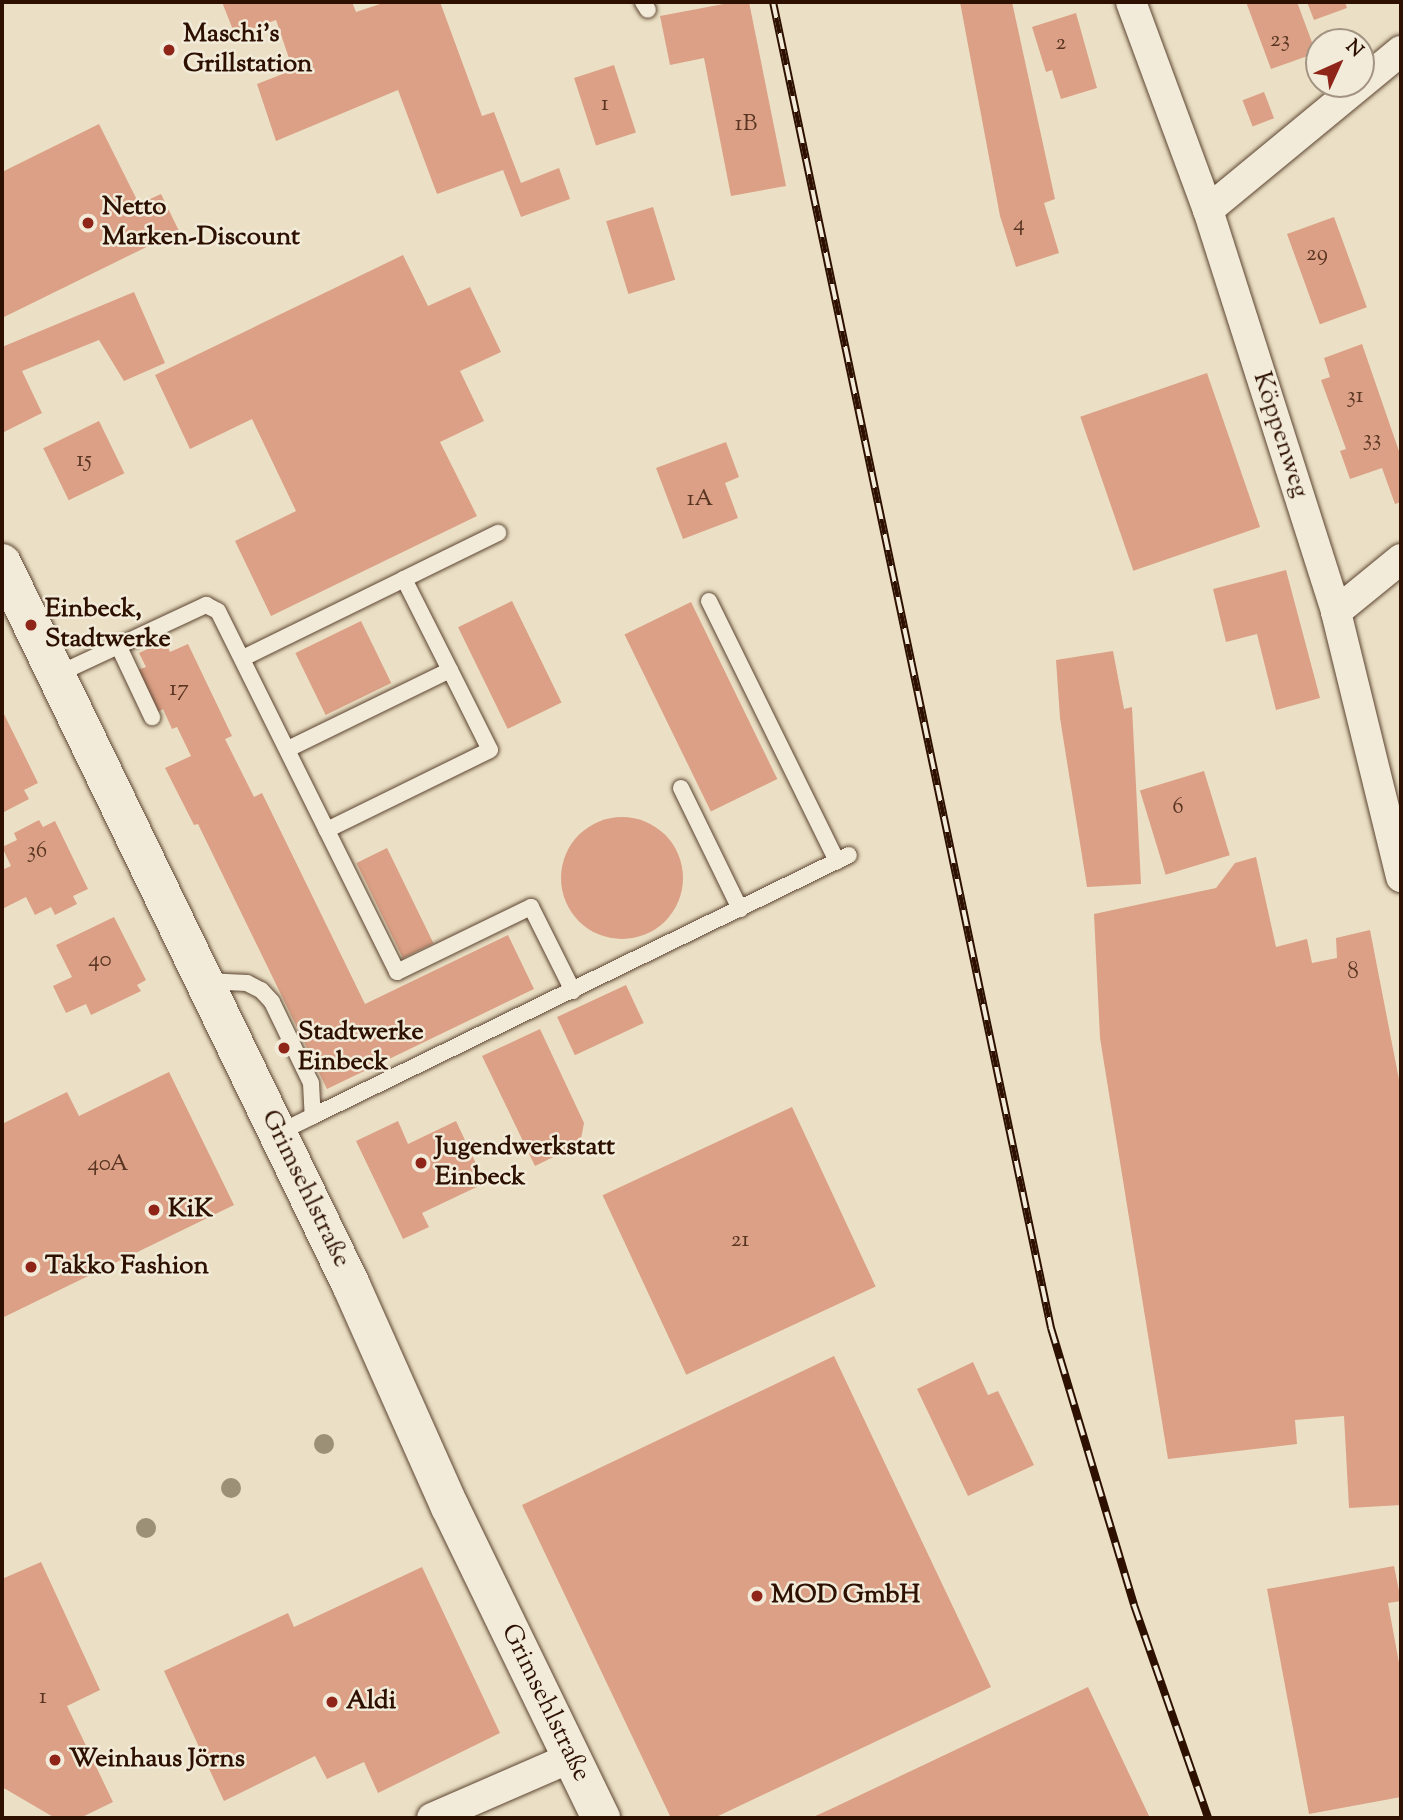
<!DOCTYPE html>
<meta charset="utf-8">
<style>
body{margin:0}
#map{position:relative;width:1403px;height:1820px;overflow:hidden;background:#ebe0c5;font-family:"Sorts Mill Goudy",serif}
div>[style]{position:absolute}
[style*='--x']{left:calc(var(--x)*1px);top:calc(var(--y)*1px);width:calc(var(--w)*1px);rotate:calc(var(--a)*1deg)}
.building>*{inset:0;background:#dba085;transform-origin:0 0}
.round{border-radius:50%}
.roads{filter:drop-shadow(0 0 2px #5c4431) drop-shadow(0 0 2px #5c4431)}
.service>*{height:16px;margin:-8px;padding:0 8px;transform-origin:8px;border-radius:8px;background:#f2ebd9}
.minor>*{height:30px;margin:-15px;padding:0 15px;transform-origin:15px;border-radius:15px;background:#f2ebd9}
.secondary>*{height:38px;margin:-19px;padding:0 19px;transform-origin:19px;border-radius:19px;background:#f2ebd9}
.rail>*{height:8px;margin-top:-4px;transform-origin:0;background:repeating-linear-gradient(90deg,#f2ebd9 0 16px,#2d1000 0 32px);box-sizing:border-box;border-block:2px solid #2d1000}
.trees>*{width:20px;height:20px;margin:-10px;border-radius:50%;background:#9c9076}
.dots>*{width:19px;height:19px;translate:-50% -50%;box-sizing:border-box;border:4px solid #f2ebd9;border-radius:50%}
span{translate:-50% -50%;white-space:nowrap;text-align:center;line-height:1.15;-webkit-text-stroke:5px #f2ebd9;paint-order:stroke}
.number-label{font-size:23px;color:#583421}
.number-label span{-webkit-text-stroke-width:0}
.poi-label{font-size:26px;color:#2d1000;font-weight:700}
.left{translate:0 -50%;text-align:left}
.street-label{font-size:26px;color:#2d1000}
.frame{position:absolute;inset:0;border:4px solid #2d1000;pointer-events:none}
.north{position:absolute;left:1305px;top:28px;width:70px;height:70px;box-sizing:border-box;background:#f2ebd9;border:2px solid #a39382;border-radius:50%;rotate:45deg;font-size:19px;font-weight:700;line-height:28px;text-align:center;color:#2d1000}
.north::after{content:'';display:block;margin:auto;width:24px;height:32px;background:#8f2418;clip-path:polygon(50% 0,100% 100%,50% 72%,0 100%)}
</style>
<div id="map">
<div class="building">
<div style="clip-path:polygon(222px 2px,352px 2px,356px 12px,386px 2px,440px 2px,482px 116px,494px 112px,521px 183px,559px 168px,570px 199px,521px 217px,503px 170px,437px 194px,398px 90px,276px 141px,257px 84px,293px 70px,276px 20px,235px 35px)"></div>
<div style="clip-path:polygon(734px 2px,749px 2px,786px 186px,731px 196px,704px 58px,670px 65px,660px 16px)"></div>
<div style="clip-path:polygon(960px 2px,1012px 2px,1055px 199px,1044px 203px,1059px 253px,1016px 267px,1000px 216px)"></div>
<div style="clip-path:polygon(1246px 2px,1297px 2px,1316px 53px,1271px 69px)"></div>
<div style="clip-path:polygon(1307px 2px,1345px 2px,1347px 8px,1314px 20px)"></div>
<div style="clip-path:polygon(1076px 13px,1097px 88px,1061px 99px,1052px 70px,1046px 72px,1032px 27px)"></div>
<div style="left:614px;top:65px;width:71px;height:42px;rotate:72deg"></div>
<div style="left:1264px;top:92px;width:28px;height:23px;rotate:69deg"></div>
<div style="clip-path:polygon(99px 124px,139px 204px,161px 194px,179px 231px,2px 318px,2px 172px)"></div>
<div style="left:653px;top:207px;width:76px;height:49px;rotate:73deg"></div>
<div style="left:1334px;top:217px;width:96px;height:50px;rotate:70deg"></div>
<div style="clip-path:polygon(403px 255px,428px 306px,470px 287px,501px 352px,460px 371px,484px 421px,440px 442px,477px 516px,271px 616px,235px 541px,296px 511px,252px 419px,190px 449px,155px 375px)"></div>
<div style="clip-path:polygon(134px 292px,165px 363px,124px 381px,99px 340px,22px 371px,42px 413px,4px 432px,2px 347px)"></div>
<div style="clip-path:polygon(1362px 344px,1401px 457px,1401px 502px,1395px 504px,1382px 468px,1350px 479px,1340px 451px,1346px 449px,1321px 380px,1330px 377px,1324px 358px)"></div>
<div style="left:1207px;top:373px;width:163px;height:134px;rotate:71deg"></div>
<div style="left:99px;top:421px;width:58px;height:62px;rotate:64deg"></div>
<div style="clip-path:polygon(726px 442px,739px 477px,725px 483px,738px 518px,683px 539px,656px 468px)"></div>
<div style="clip-path:polygon(1286px 570px,1320px 698px,1276px 710px,1257px 634px,1226px 642px,1213px 589px)"></div>
<div style="left:512px;top:601px;width:113px;height:60px;rotate:64deg"></div>
<div style="left:691px;top:602px;width:197px;height:74px;rotate:64deg"></div>
<div style="left:361px;top:621px;width:69px;height:73px;rotate:64deg"></div>
<div style="clip-path:polygon(165px 641px,170px 652px,188px 644px,232px 736px,225px 739px,254px 797px,262px 793px,365px 1004px,508px 935px,534px 989px,327px 1089px,198px 824px,194px 825px,165px 768px,191px 756px,177px 727px,172px 729px,163px 709px,158px 712px,138px 670px,146px 667px,139px 653px)"></div>
<div style="clip-path:polygon(1113px 651px,1124px 709px,1132px 707px,1141px 884px,1087px 887px,1060px 718px,1056px 660px)"></div>
<div style="clip-path:polygon(2px 710px,38px 783px,24px 790px,29px 799px,2px 813px)"></div>
<div style="left:1204px;top:771px;width:88px;height:67px;rotate:73deg"></div>
<div class="round" style="left:561px;top:817px;width:122px;height:122px"></div>
<div style="clip-path:polygon(39px 820px,43px 827px,55px 821px,88px 889px,73px 896px,77px 904px,55px 915px,51px 907px,35px 915px,26px 897px,2px 909px,2px 870px,11px 866px,2px 847px,17px 840px,14px 833px)"></div>
<div style="left:387px;top:848px;width:106px;height:34px;rotate:64deg"></div>
<div style="clip-path:polygon(1256px 857px,1276px 947px,1307px 939px,1312px 963px,1337px 958px,1336px 938px,1370px 930px,1401px 1090px,1401px 1505px,1349px 1508px,1344px 1416px,1295px 1420px,1297px 1444px,1168px 1459px,1100px 1038px,1094px 914px,1216px 888px,1235px 863px)"></div>
<div style="clip-path:polygon(114px 917px,146px 980px,137px 985px,141px 991px,91px 1015px,86px 1004px,66px 1013px,53px 986px,72px 977px,56px 945px)"></div>
<div style="left:626px;top:985px;width:42px;height:76px;rotate:65deg"></div>
<div style="clip-path:polygon(540px 1029px,584px 1123px,580px 1144px,535px 1166px,482px 1056px)"></div>
<div style="clip-path:polygon(169px 1072px,234px 1205px,2px 1318px,2px 1124px,67px 1092px,79px 1116px)"></div>
<div style="left:792px;top:1107px;width:198px;height:209px;rotate:65deg"></div>
<div style="clip-path:polygon(398px 1121px,408px 1144px,456px 1121px,485px 1183px,422px 1213px,429px 1227px,403px 1239px,356px 1141px)"></div>
<div style="clip-path:polygon(834px 1356px,991px 1687px,714px 1818px,671px 1818px,522px 1505px)"></div>
<div style="clip-path:polygon(973px 1362px,988px 1395px,998px 1391px,1034px 1465px,968px 1496px,917px 1389px)"></div>
<div style="clip-path:polygon(41px 1562px,100px 1690px,67px 1706px,113px 1802px,80px 1818px,55px 1818px,2px 1787px,2px 1579px)"></div>
<div style="clip-path:polygon(1394px 1566px,1401px 1601px,1388px 1603px,1401px 1674px,1401px 1797px,1309px 1814px,1267px 1589px)"></div>
<div style="clip-path:polygon(422px 1567px,500px 1733px,378px 1793px,364px 1762px,327px 1779px,315px 1756px,224px 1801px,164px 1671px,288px 1613px,294px 1627px)"></div>
<div style="clip-path:polygon(1088px 1687px,1150px 1818px,811px 1818px,835px 1807px)"></div>
</div>
<div class="roads">
<div class="service">
<div style="--x:643;--y:2;--w:9;--a:58"></div>
<div style="--x:404;--y:579;--w:105;--a:-26.1"></div>
<div style="--x:709;--y:601;--w:290;--a:63.8"></div>
<div style="--x:118;--y:645;--w:80;--a:64.7"></div>
<div style="--x:243;--y:658;--w:179;--a:-26.1"></div>
<div style="--x:404;--y:579;--w:102;--a:63.2"></div>
<div style="--x:56;--y:675;--w:166;--a:-25"></div>
<div style="--x:206;--y:605;--w:13;--a:27"></div>
<div style="--x:218;--y:611;--w:403;--a:63.6"></div>
<div style="--x:397;--y:972;--w:149;--a:-25.9"></div>
<div style="--x:531;--y:907;--w:94;--a:63.4"></div>
<div style="--x:288;--y:749;--w:180;--a:-26"></div>
<div style="--x:450;--y:670;--w:89;--a:63.4"></div>
<div style="--x:490;--y:750;--w:182;--a:153.9"></div>
<div style="--x:681;--y:788;--w:135;--a:64"></div>
<div style="--x:206;--y:981;--w:41;--a:2.8"></div>
<div style="--x:247;--y:983;--w:16;--a:27"></div>
<div style="--x:261;--y:990;--w:16;--a:47"></div>
<div style="--x:272;--y:1002;--w:90;--a:64.3"></div>
<div style="--x:311;--y:1083;--w:33;--a:87"></div>
<div style="--x:313;--y:1116;--w:39;--a:154"></div>
<div style="--x:313;--y:1116;--w:596;--a:-25.96"></div>
</div>
<div class="minor">
<div style="--x:1131;--y:2;--w:222;--a:69.7"></div>
<div style="--x:1208;--y:210;--w:422;--a:72.3"></div>
<div style="--x:1336;--y:612;--w:273;--a:76.2"></div>
<div style="--x:1208;--y:210;--w:250;--a:-39.5"></div>
<div style="--x:1336;--y:612;--w:84;--a:-39.2"></div>
<div style="--x:432;--y:1818;--w:150;--a:-23.5"></div>
</div>
<div class="secondary">
<div style="--x:2;--y:563;--w:802;--a:64.2"></div>
<div style="--x:351;--y:1285;--w:243;--a:66"></div>
<div style="--x:450;--y:1507;--w:346;--a:64.1"></div>
</div>
</div>
<div class="rail">
<div style="--x:773;--y:2;--w:1355;--a:78.16"></div>
<div style="--x:1051;--y:1328;--w:289;--a:73.3"></div>
<div style="--x:1134;--y:1605;--w:225;--a:70.8"></div>
</div>
<div class="trees">
<div style="left:324px;top:1444px"></div>
<div style="left:231px;top:1488px"></div>
<div style="left:146px;top:1528px"></div>
</div>
<div class="dots">
<div style="left:169px;top:50px;background:#8f2418"></div>
<div style="left:88px;top:223px;background:#8f2418"></div>
<div style="left:31px;top:625px;background:#8f2418"></div>
<div style="left:284px;top:1048px;background:#8f2418"></div>
<div style="left:421px;top:1163px;background:#8f2418"></div>
<div style="left:154px;top:1210px;background:#8f2418"></div>
<div style="left:31px;top:1267px;background:#8f2418"></div>
<div style="left:757px;top:1596px;background:#8f2418"></div>
<div style="left:332px;top:1702px;background:#8f2418"></div>
<div style="left:55px;top:1760px;background:#8f2418"></div>
</div>
<div class="number-label">
<span style="left:1280px;top:41px">23</span>
<span style="left:1061px;top:44px">2</span>
<span style="left:605px;top:105px">1</span>
<span style="left:746px;top:125px">1B</span>
<span style="left:1019px;top:225px">4</span>
<span style="left:1317px;top:255px">29</span>
<span style="left:1355px;top:397px">31</span>
<span style="left:1372px;top:440px">33</span>
<span style="left:84px;top:461px">15</span>
<span style="left:700px;top:500px">1A</span>
<span style="left:179px;top:690px">17</span>
<span style="left:1178px;top:808px">6</span>
<span style="left:37px;top:852px">36</span>
<span style="left:100px;top:961px">40</span>
<span style="left:1353px;top:973px">8</span>
<span style="left:108px;top:1165px">40A</span>
<span style="left:740px;top:1241px">21</span>
<span style="left:43px;top:1698px">1</span>
</div>
<div class="poi-label">
<span class="left" style="left:183px;top:50px">Maschi's<br>Grillstation</span>
<span class="left" style="left:102px;top:223px">Netto<br>Marken-Discount</span>
<span class="left" style="left:45px;top:625px">Einbeck,<br>Stadtwerke</span>
<span class="left" style="left:298px;top:1048px">Stadtwerke<br>Einbeck</span>
<span class="left" style="left:435px;top:1163px">Jugendwerkstatt<br>Einbeck</span>
<span class="left" style="left:168px;top:1210px">KiK</span>
<span class="left" style="left:45px;top:1267px">Takko Fashion</span>
<span class="left" style="left:771px;top:1596px">MOD GmbH</span>
<span class="left" style="left:346px;top:1702px">Aldi</span>
<span class="left" style="left:69px;top:1760px">Weinhaus Jörns</span>
</div>
<div class="street-label">
<span style="left:1280px;top:435px;rotate:72deg">Köppenweg</span>
<span style="left:305px;top:1189px;rotate:64deg">Grimsehlstraße</span>
<span style="left:545px;top:1703px;rotate:64deg">Grimsehlstraße</span>
</div>
<div class="frame"></div>
<div class="north">N</div>
</div>
